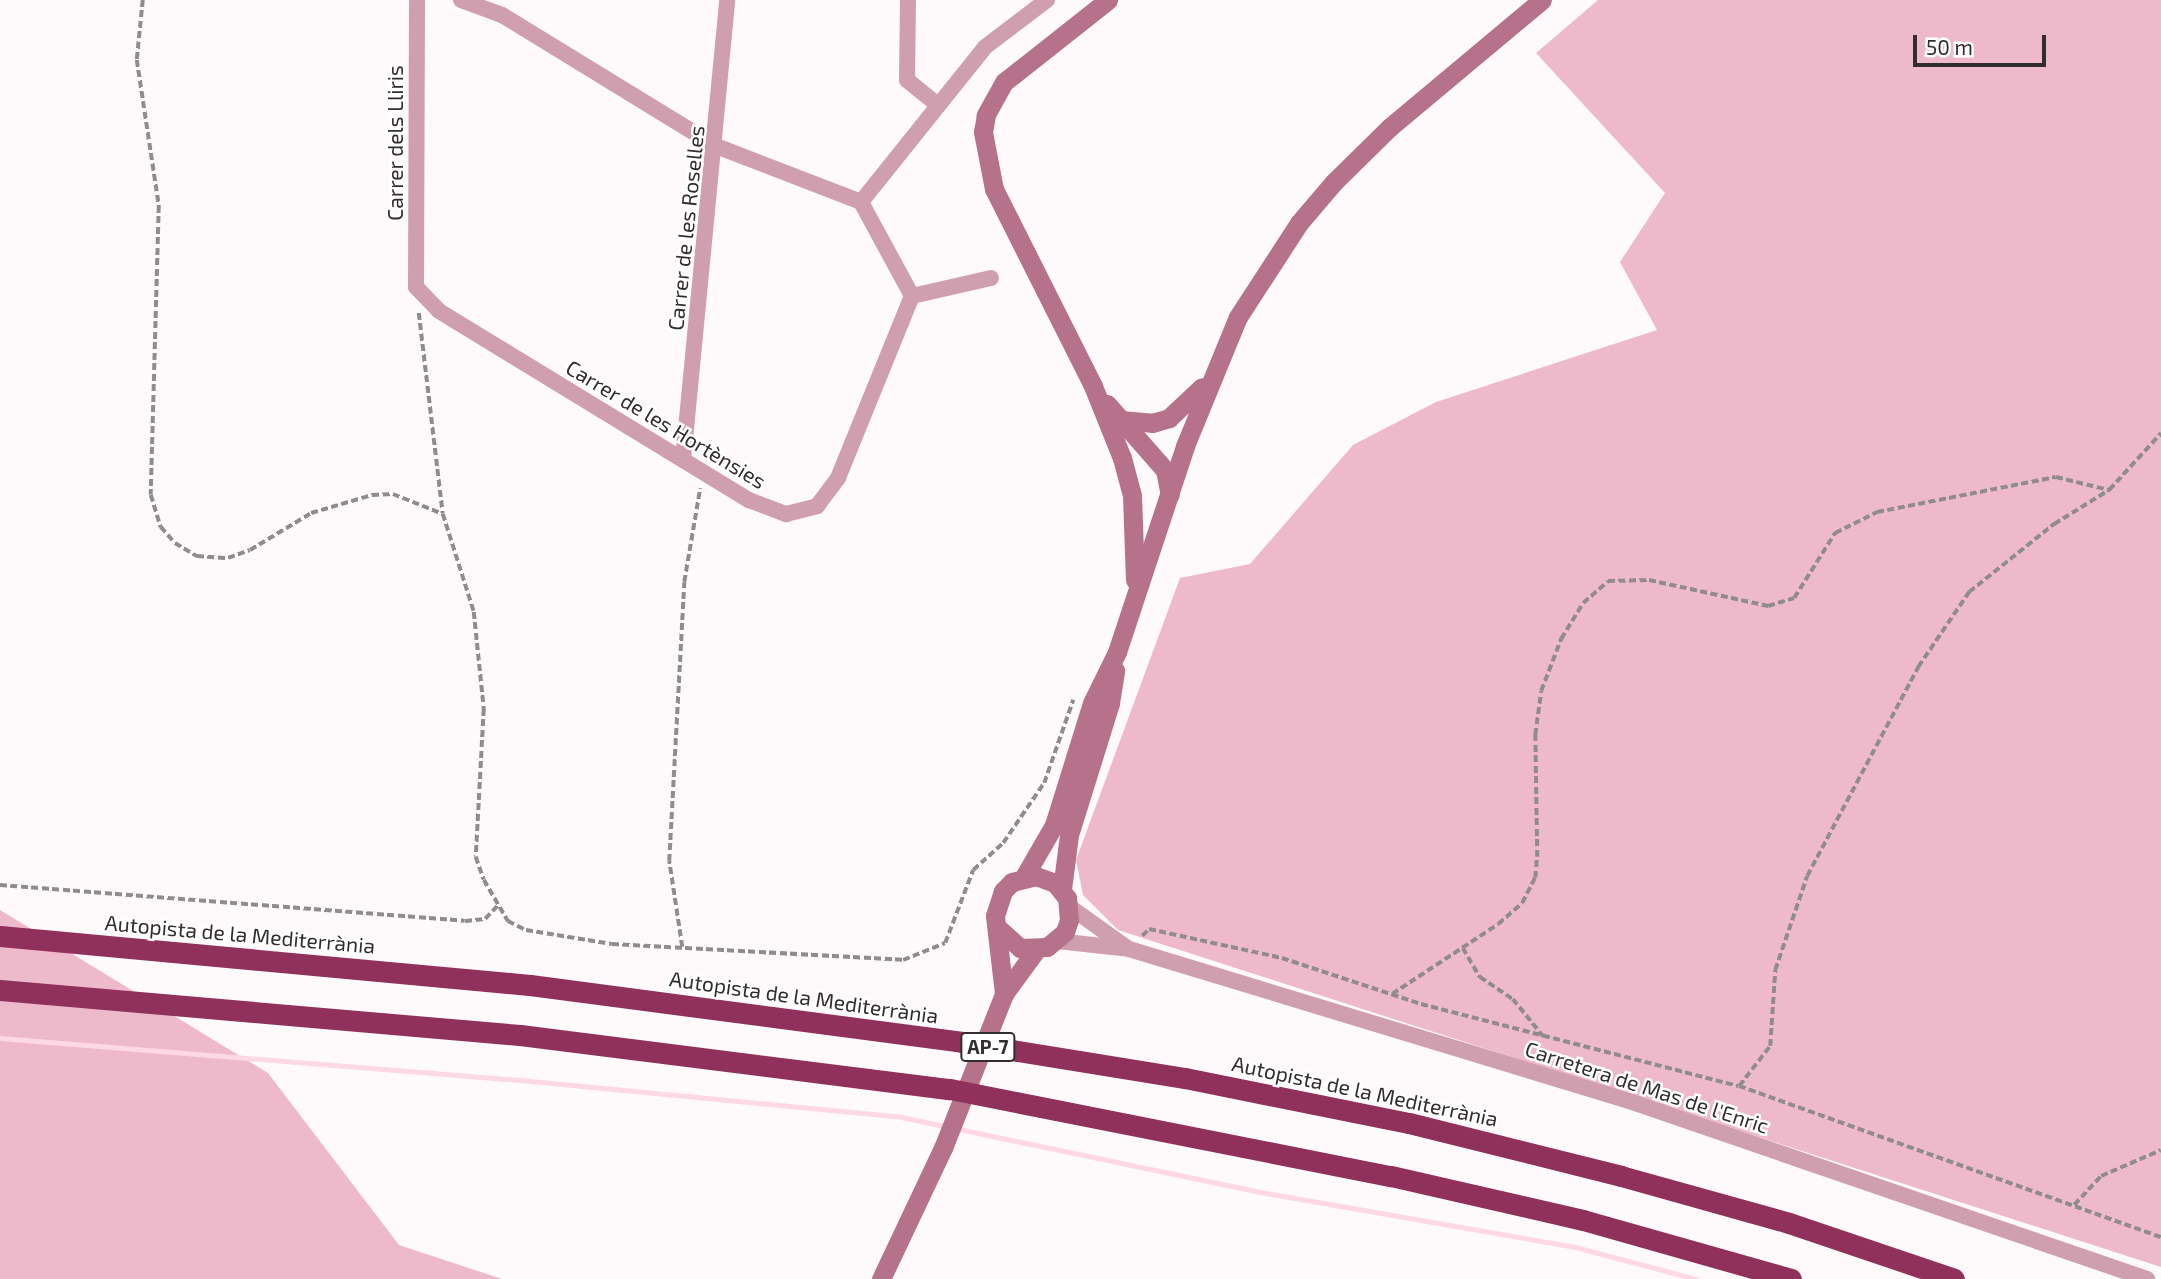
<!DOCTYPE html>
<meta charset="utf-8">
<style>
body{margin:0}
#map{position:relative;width:2161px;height:1279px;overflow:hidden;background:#fefafb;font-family:"Exo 2",sans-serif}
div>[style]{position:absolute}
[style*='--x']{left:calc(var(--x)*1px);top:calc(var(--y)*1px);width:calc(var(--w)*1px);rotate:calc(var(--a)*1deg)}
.green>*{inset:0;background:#efb9cc}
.stream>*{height:5px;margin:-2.5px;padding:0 2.5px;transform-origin:2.5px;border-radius:2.5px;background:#fed8e4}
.path>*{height:3.5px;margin-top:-1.75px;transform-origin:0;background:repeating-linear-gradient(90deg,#908c8d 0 7px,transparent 0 10.5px)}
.minor>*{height:16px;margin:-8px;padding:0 8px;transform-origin:8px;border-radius:8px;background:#cf9fb0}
.secondary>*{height:19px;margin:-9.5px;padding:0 9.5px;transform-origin:9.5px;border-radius:9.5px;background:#b6728b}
.motorway>*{height:21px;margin:-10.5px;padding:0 10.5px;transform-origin:10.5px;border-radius:10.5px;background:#90315c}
span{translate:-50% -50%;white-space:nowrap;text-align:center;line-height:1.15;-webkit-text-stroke:5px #fff;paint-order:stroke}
.shield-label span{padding:2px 5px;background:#fff;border:2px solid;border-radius:5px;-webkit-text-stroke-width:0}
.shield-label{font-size:19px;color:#322d2f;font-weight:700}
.street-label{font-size:21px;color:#322d2f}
.scale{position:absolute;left:1913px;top:35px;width:133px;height:32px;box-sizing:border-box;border:4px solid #322d2f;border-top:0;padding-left:9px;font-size:21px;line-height:24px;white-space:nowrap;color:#322d2f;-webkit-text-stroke:5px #fff;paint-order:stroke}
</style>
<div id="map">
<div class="green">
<div style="clip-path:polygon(1598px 0,2161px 0,2161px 1267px,1118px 930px,1083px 895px,1076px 860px,1180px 578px,1250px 564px,1353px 445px,1436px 402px,1657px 330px,1620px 262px,1665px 193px,1536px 53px)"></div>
<div style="clip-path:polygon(0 910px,268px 1073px,399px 1245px,502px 1279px,0 1279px)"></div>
</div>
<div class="stream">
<div style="--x:0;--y:1038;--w:522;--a:4.62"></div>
<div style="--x:520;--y:1080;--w:383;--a:5.5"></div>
<div style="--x:901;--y:1117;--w:367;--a:11.8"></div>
<div style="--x:1260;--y:1192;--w:320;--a:9.9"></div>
<div style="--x:1575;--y:1247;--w:125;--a:14.8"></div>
</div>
<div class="path">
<div style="--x:143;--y:0;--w:60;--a:95.7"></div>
<div style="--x:137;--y:60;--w:148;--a:81.4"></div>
<div style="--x:159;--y:206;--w:289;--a:91.6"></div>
<div style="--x:151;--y:495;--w:34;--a:73"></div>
<div style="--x:161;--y:527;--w:21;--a:49"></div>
<div style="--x:175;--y:543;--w:26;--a:31"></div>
<div style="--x:197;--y:556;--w:31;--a:4"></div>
<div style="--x:228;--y:558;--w:23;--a:-20"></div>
<div style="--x:250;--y:550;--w:71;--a:-31.2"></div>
<div style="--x:311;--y:513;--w:64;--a:-16.4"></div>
<div style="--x:372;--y:495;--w:21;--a:-3"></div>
<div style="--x:393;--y:494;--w:54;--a:21.8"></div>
<div style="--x:419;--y:313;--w:202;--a:83.2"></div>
<div style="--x:443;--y:514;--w:103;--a:72.4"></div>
<div style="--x:474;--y:612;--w:98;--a:84.1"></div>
<div style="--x:484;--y:709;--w:148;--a:93.1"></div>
<div style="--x:476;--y:857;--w:24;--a:71"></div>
<div style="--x:484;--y:880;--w:48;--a:59.7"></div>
<div style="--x:508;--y:921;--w:20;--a:27"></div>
<div style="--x:526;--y:930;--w:87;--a:9.2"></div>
<div style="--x:612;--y:944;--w:291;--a:3.1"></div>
<div style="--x:903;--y:960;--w:45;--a:-22"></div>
<div style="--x:945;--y:943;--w:78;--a:-69"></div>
<div style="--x:973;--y:870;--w:40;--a:-42"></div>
<div style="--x:1003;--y:843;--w:73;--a:-55.7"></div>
<div style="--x:1044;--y:783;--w:88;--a:-70.7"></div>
<div style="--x:0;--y:885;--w:466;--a:4.4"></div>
<div style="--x:465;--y:921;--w:20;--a:-6"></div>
<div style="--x:485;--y:919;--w:19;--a:-47"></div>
<div style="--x:1142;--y:936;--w:10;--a:-45"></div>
<div style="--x:1149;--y:929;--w:136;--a:12.3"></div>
<div style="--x:1282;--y:958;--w:146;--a:18.3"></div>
<div style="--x:1421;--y:1004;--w:328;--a:14.5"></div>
<div style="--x:1739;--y:1086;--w:448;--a:19.7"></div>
<div style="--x:682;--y:947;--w:87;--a:-98.6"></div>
<div style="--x:669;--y:861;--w:279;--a:-86.9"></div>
<div style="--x:684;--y:582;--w:95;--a:-80.3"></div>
<div style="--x:1463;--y:948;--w:34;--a:60"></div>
<div style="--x:1480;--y:977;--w:40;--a:34"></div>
<div style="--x:1513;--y:999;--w:48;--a:51"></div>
<div style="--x:1392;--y:994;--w:127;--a:-33.4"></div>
<div style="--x:1498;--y:924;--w:32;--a:-41"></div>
<div style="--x:1522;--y:903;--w:28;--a:-63"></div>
<div style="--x:1535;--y:878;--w:21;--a:-85"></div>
<div style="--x:1537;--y:857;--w:122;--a:-90.9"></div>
<div style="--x:1535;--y:735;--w:44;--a:-82.2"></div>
<div style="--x:1541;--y:691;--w:56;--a:-69"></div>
<div style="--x:1561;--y:639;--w:42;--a:-58.6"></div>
<div style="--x:1583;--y:603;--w:33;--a:-41"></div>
<div style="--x:1608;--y:581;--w:41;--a:-1.4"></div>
<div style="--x:1649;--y:580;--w:122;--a:12.3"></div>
<div style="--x:1768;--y:606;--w:27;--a:-17"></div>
<div style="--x:1794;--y:598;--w:77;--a:-57.8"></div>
<div style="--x:1835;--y:533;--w:47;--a:-26.6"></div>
<div style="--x:1877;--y:512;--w:182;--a:-11.1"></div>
<div style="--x:2056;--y:477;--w:55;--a:13.8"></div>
<div style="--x:1739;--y:1086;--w:51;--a:-52.2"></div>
<div style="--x:1770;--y:1046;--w:76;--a:-86.2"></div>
<div style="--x:1775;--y:970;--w:99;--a:-71.2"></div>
<div style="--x:1807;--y:876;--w:237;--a:-62"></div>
<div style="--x:1918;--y:667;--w:91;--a:-55.8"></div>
<div style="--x:1969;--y:592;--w:109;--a:-38.7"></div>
<div style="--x:2054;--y:524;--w:65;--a:-31.7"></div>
<div style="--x:2109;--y:490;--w:77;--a:-47.6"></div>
<div style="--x:2074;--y:1205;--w:40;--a:-47"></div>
<div style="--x:2101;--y:1176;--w:65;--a:-23.4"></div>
</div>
<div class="minor">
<div style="--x:417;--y:0;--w:287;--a:90.2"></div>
<div style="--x:416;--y:287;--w:33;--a:46"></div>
<div style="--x:439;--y:311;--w:363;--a:31.4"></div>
<div style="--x:749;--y:500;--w:40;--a:21"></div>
<div style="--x:786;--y:514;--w:32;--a:-14"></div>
<div style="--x:817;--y:506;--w:35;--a:-53"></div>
<div style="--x:838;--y:478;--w:196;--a:-67.9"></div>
<div style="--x:461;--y:0;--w:44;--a:20.1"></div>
<div style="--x:502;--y:15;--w:251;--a:31.5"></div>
<div style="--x:716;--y:146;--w:155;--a:21.1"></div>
<div style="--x:861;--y:202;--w:107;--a:61.5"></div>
<div style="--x:908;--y:0;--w:80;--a:90.7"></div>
<div style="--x:907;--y:80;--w:40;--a:39"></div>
<div style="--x:861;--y:202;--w:198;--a:-51.3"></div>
<div style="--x:985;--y:47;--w:78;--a:-37.2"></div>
<div style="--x:912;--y:296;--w:81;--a:-12.8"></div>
<div style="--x:683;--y:460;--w:462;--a:-84.5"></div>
<div style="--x:1070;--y:907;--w:70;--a:35.7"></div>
<div style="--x:1057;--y:941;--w:72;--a:6.3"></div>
<div style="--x:1129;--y:949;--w:523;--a:16.91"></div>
<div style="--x:1629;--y:1101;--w:548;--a:18.96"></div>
</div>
<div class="secondary">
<div style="--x:1108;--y:0;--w:132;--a:141.7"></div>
<div style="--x:1004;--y:82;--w:38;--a:119"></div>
<div style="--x:986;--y:115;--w:17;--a:100"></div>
<div style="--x:983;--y:132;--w:58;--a:79.1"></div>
<div style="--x:994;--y:189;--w:220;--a:63.3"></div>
<div style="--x:1093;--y:386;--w:78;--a:68.1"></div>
<div style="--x:1122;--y:458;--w:38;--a:75"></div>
<div style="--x:1132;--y:495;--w:85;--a:88"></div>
<div style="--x:1107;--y:404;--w:88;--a:48.7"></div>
<div style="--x:1165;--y:470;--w:25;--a:79"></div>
<div style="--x:1120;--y:420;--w:32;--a:5"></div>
<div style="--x:1152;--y:423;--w:18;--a:-16"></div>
<div style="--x:1169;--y:418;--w:45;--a:-43.2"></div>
<div style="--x:1024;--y:877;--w:60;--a:-60"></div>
<div style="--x:1054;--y:825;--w:128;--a:-72.7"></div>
<div style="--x:1092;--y:703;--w:57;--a:-63.9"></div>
<div style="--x:1117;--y:652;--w:217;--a:-71.7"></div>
<div style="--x:1185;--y:446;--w:139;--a:-67.7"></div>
<div style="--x:1238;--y:317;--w:112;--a:-57"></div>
<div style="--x:1299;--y:223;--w:54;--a:-49.5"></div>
<div style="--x:1334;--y:182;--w:78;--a:-44.5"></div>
<div style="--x:1390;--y:127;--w:198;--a:-39.9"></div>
<div style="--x:1062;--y:889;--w:54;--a:-82.6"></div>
<div style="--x:1069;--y:835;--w:138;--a:-72.7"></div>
<div style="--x:1110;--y:703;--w:33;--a:-81"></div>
<div style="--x:999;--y:929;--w:28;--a:42"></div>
<div style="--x:1020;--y:948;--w:27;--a:-2"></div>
<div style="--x:1047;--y:947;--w:23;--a:-40"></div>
<div style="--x:1065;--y:932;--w:13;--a:-72"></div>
<div style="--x:1069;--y:920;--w:22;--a:-95"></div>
<div style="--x:1067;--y:898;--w:19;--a:-129"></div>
<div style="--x:1055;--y:883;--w:20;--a:-160"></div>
<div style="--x:1036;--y:876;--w:25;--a:166"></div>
<div style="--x:1012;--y:882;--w:13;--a:135"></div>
<div style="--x:1003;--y:891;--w:26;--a:108"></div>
<div style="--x:995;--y:916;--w:79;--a:83.4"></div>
<div style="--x:881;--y:1279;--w:145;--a:-64.7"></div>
<div style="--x:943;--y:1148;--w:166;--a:-68.4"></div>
<div style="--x:1004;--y:994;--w:54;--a:-54"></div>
</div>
<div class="motorway">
<div style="--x:0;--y:936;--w:532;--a:5.28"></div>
<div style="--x:530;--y:985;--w:436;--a:7.5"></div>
<div style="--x:962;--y:1042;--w:226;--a:9.2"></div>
<div style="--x:1185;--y:1078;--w:228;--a:11.4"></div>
<div style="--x:1409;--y:1123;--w:219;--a:14"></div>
<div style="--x:1621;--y:1176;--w:174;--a:15.6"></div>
<div style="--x:1789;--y:1223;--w:174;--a:18.7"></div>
<div style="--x:0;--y:990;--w:522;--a:4.95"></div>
<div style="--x:520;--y:1035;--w:433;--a:7.2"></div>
<div style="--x:950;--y:1089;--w:449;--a:11.2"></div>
<div style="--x:1391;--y:1176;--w:197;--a:12.9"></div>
<div style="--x:1583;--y:1220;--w:216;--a:15.8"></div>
</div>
<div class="shield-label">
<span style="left:988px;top:1047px">AP-7</span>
</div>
<div class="street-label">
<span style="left:395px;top:143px;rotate:-90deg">Carrer dels Lliris</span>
<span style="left:686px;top:228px;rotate:-84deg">Carrer de les Roselles</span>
<span style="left:666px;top:424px;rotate:31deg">Carrer de les Hortènsies</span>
<span style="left:240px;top:934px;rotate:5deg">Autopista de la Mediterrània</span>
<span style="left:804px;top:997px;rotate:8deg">Autopista de la Mediterrània</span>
<span style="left:1647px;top:1087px;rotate:18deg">Carretera de Mas de l'Enric</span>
<span style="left:1365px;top:1091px;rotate:12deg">Autopista de la Mediterrània</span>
</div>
<div class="scale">50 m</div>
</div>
